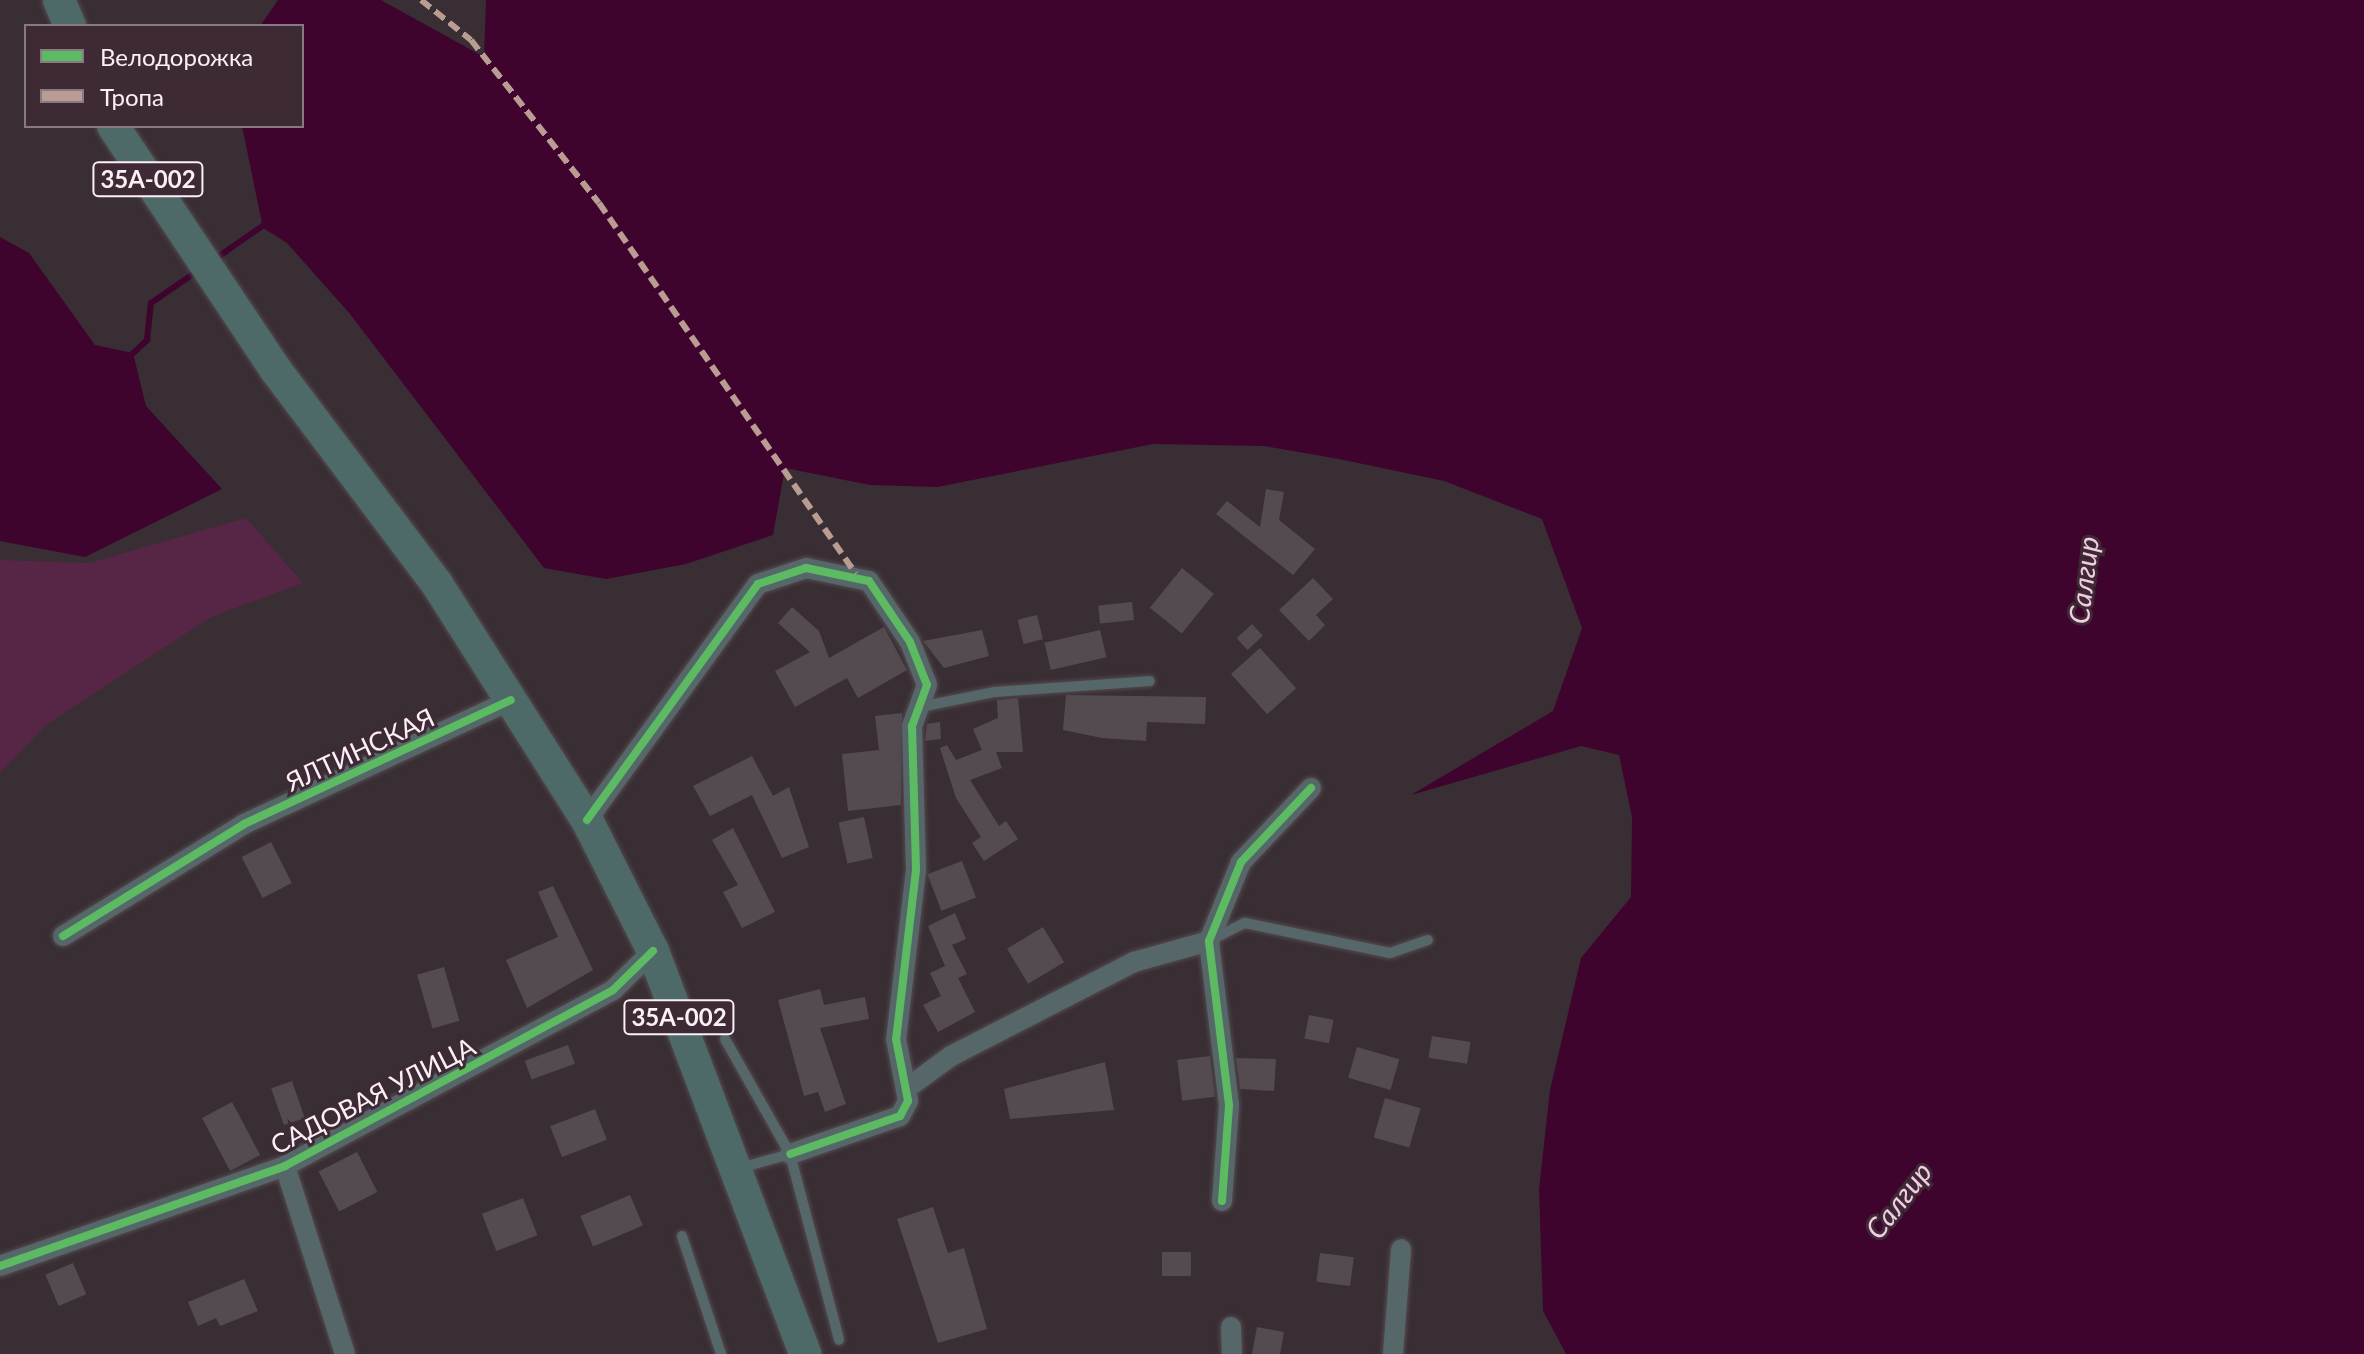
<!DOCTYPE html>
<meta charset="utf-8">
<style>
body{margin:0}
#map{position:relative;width:2364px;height:1354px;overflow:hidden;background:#392e34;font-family:Lato,sans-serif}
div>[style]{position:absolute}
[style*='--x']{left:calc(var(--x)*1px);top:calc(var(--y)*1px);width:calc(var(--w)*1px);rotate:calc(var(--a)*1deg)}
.green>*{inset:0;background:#572546}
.water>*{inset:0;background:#3e042e}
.stream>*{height:6px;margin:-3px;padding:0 3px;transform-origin:3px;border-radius:3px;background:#3e042e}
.building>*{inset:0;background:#544b50;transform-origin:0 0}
.roads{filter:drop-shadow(0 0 2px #534a4f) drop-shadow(0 0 2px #534a4f)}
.lane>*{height:10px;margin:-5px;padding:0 5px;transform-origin:5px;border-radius:5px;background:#566769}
.street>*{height:20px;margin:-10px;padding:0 10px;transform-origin:10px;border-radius:10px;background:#566769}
.primary>*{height:32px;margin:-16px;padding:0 16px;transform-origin:16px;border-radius:16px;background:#4d6a69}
.quiet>*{height:6px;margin-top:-3px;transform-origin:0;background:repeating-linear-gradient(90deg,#b99d93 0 12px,transparent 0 18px)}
.cycleway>*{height:8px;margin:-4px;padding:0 4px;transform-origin:4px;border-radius:4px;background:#5cba63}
span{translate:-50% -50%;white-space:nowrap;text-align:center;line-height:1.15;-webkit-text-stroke:6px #3d2a35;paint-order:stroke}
.shield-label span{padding:2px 6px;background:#3d2a35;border:2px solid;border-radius:6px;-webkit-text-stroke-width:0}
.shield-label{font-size:24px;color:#fceff7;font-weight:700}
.street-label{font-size:26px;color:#fceff7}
.water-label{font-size:28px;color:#f4cce3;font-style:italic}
.legend{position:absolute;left:24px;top:24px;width:280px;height:104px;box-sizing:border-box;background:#3d2a35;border:2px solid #897983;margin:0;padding:10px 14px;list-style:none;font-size:24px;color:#fceff7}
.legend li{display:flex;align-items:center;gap:16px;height:40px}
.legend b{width:40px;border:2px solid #897983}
</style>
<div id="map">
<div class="green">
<div style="clip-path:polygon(246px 518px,303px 583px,211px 617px,46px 725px,0 773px,0 560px,89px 563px)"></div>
</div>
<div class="water">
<div style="clip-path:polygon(278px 0,381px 0,484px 57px,486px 0,2364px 0,2364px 1354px,1566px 1354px,1543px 1311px,1539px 1189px,1550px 1090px,1581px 958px,1631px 897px,1632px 817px,1619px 755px,1581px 746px,1411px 795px,1553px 711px,1582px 628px,1542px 519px,1444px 481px,1339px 459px,1264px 446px,1153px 444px,937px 487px,870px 485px,785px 468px,773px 535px,686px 564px,606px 579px,544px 568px,350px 314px,287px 243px,263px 228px,242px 126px,302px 126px,302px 26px,260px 26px)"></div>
<div style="clip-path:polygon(0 237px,29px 253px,95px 345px,133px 353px,146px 406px,222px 489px,85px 557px,0 541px)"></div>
</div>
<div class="stream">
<div style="--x:215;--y:259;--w:65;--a:-34.9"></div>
<div style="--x:129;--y:357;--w:25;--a:-43"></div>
<div style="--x:147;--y:340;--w:37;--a:-84"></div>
<div style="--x:151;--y:303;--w:58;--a:-34.5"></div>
</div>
<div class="building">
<div style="clip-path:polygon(1266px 489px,1284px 492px,1279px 520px,1315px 549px,1293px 575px,1216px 514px,1227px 501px,1260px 527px)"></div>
<div style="left:1182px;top:568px;width:41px;height:51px;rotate:39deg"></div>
<div style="clip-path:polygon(1313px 578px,1333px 599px,1316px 615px,1325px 625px,1309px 641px,1279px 610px)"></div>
<div style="left:1132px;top:602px;width:18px;height:34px;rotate:84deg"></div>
<div style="clip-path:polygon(792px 607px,819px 631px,829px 658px,884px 627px,907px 670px,858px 698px,847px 678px,795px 707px,775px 671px,810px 652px,778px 623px)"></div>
<div style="left:1037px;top:615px;width:25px;height:20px;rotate:76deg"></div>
<div style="left:1252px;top:624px;width:16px;height:21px;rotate:47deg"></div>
<div style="clip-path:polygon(982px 630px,989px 656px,944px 668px,923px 641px)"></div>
<div style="left:1100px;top:630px;width:28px;height:57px;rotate:77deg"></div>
<div style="left:1260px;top:648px;width:54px;height:39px;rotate:48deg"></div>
<div style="clip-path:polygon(1066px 695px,1206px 697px,1205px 724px,1147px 722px,1146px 741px,1102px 738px,1063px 730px)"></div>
<div style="clip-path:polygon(1018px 698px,1023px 752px,996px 752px,1002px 768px,970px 780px,999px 826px,1006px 821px,1018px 839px,984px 861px,972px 843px,981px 837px,956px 798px,940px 748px,947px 745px,956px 760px,982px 750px,973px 729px,998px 718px,997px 700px)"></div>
<div style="clip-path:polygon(902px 713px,901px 805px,848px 811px,842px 754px,879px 750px,875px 716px)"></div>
<div style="clip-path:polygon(940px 722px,941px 739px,925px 741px,927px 724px)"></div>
<div style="clip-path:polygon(752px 756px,773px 796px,789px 787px,809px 847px,782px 858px,752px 795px,710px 816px,693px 786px)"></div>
<div style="left:864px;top:817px;width:42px;height:26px;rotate:78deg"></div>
<div style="clip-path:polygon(733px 828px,775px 912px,742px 928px,723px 892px,738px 885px,712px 840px)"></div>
<div style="left:271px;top:842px;width:46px;height:33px;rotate:63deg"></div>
<div style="left:962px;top:861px;width:39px;height:37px;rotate:69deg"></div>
<div style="clip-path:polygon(553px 886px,593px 970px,527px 1008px,506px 960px,558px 937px,538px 892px)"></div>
<div style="clip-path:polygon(955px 913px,966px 939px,952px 945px,967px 974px,958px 978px,975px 1012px,938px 1032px,923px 1005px,941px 996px,930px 973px,945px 966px,928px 926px)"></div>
<div style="left:1043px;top:927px;width:41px;height:42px;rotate:59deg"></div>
<div style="left:444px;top:967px;width:56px;height:28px;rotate:74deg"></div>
<div style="clip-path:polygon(820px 989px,824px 1005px,865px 997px,869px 1019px,820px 1028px,846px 1104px,825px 1112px,818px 1092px,804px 1096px,778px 1000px)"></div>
<div style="left:1309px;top:1015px;width:25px;height:24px;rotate:11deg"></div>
<div style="left:1432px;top:1036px;width:39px;height:22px;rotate:9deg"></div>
<div style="left:568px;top:1045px;width:20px;height:46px;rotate:70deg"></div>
<div style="left:1357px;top:1047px;width:44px;height:32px;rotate:16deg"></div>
<div style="left:1210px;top:1056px;width:41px;height:33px;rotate:83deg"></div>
<div style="clip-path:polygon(1236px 1058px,1276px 1059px,1274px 1091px,1240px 1089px)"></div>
<div style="clip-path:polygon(1105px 1062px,1114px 1110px,1010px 1119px,1004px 1089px)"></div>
<div style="left:292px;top:1081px;width:39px;height:22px;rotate:71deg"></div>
<div style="left:1385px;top:1098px;width:37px;height:41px;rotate:16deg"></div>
<div style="left:232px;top:1102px;width:60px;height:34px;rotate:62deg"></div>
<div style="left:595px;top:1109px;width:33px;height:48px;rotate:69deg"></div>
<div style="left:357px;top:1152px;width:45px;height:43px;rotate:63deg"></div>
<div style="left:630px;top:1195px;width:33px;height:54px;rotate:67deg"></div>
<div style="left:523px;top:1198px;width:40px;height:44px;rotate:69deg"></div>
<div style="clip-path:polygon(933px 1207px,948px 1253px,964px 1248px,987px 1329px,938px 1343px,897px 1219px)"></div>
<div style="left:1162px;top:1252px;width:29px;height:24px"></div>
<div style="left:1320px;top:1253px;width:34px;height:29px;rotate:7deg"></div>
<div style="left:73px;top:1263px;width:34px;height:30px;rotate:67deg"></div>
<div style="clip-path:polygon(244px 1279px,258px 1311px,220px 1326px,216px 1318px,198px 1326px,188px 1302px)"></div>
<div style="clip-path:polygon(1257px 1327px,1284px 1332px,1280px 1354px,1252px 1354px)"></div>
</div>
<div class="roads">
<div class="lane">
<div style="--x:925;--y:706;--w:70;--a:-11.5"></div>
<div style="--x:994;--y:692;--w:156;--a:-4"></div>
<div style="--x:1211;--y:940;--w:38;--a:-27"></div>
<div style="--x:1245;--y:923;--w:148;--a:11.7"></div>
<div style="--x:1390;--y:953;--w:40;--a:-18.9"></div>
<div style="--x:725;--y:1039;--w:132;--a:60.5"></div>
<div style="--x:790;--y:1154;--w:192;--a:75.2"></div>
<div style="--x:740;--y:1168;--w:52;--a:-15.6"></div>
<div style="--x:682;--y:1236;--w:124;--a:71.7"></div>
</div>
<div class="street">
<div style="--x:587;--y:820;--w:291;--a:-54.1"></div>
<div style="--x:758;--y:584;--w:51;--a:-18.4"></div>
<div style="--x:806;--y:568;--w:64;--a:11.7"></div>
<div style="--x:869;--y:581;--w:73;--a:56.1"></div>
<div style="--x:910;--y:642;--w:46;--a:68.4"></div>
<div style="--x:927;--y:685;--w:44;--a:110.1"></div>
<div style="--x:912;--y:726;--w:144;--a:88.4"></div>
<div style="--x:916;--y:870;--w:170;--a:96.7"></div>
<div style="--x:896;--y:1039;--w:63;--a:79"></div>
<div style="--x:908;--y:1101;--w:17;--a:118"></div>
<div style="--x:900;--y:1116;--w:116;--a:160.9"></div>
<div style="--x:63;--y:936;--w:213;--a:-31.7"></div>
<div style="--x:244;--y:824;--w:294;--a:-24.9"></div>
<div style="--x:906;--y:1089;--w:56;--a:-36.3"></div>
<div style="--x:951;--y:1056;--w:206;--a:-27.2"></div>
<div style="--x:1134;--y:962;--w:78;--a:-15.6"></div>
<div style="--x:285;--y:1166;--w:197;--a:72.3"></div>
<div style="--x:1222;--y:1201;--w:96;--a:-85.8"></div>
<div style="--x:1229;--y:1105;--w:165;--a:-97"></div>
<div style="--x:1209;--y:941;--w:85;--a:-67.9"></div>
<div style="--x:1241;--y:862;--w:102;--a:-46.6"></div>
<div style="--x:0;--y:1266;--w:302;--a:-19.3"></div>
<div style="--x:285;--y:1166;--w:372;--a:-28.2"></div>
<div style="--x:613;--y:990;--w:56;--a:-44.3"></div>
<div style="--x:1231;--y:1327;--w:27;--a:88"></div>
<div style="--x:1393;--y:1354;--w:105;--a:-85.6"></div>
</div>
<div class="primary">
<div style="--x:59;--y:0;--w:28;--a:67"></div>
<div style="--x:113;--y:126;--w:292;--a:56.3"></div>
<div style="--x:275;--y:369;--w:269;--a:53"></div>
<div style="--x:437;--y:584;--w:280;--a:57.6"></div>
<div style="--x:587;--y:820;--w:147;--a:63.3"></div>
<div style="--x:653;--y:951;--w:431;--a:69.3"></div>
</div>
</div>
<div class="quiet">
<div style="--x:421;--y:0;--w:64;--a:38.7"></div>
<div style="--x:471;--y:40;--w:207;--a:51.9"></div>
<div style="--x:599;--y:203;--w:451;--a:55.3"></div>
</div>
<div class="cycleway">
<div style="--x:587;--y:820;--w:291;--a:-54.1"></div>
<div style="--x:758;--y:584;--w:51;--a:-18.4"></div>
<div style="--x:806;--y:568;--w:64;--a:11.7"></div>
<div style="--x:869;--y:581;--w:73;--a:56.1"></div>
<div style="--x:910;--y:642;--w:46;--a:68.4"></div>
<div style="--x:927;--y:685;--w:44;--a:110.1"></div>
<div style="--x:912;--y:726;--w:144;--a:88.4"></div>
<div style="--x:916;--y:870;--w:170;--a:96.7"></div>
<div style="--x:896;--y:1039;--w:63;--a:79"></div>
<div style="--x:908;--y:1101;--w:17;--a:118"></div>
<div style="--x:900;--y:1116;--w:116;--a:160.9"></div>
<div style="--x:63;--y:936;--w:213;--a:-31.7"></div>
<div style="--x:244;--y:824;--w:294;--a:-24.9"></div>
<div style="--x:1222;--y:1201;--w:96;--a:-85.8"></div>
<div style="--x:1229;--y:1105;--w:165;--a:-97"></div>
<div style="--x:1209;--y:941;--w:85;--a:-67.9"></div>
<div style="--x:1241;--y:862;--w:102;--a:-46.6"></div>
<div style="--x:0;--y:1266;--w:302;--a:-19.3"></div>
<div style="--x:285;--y:1166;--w:372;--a:-28.2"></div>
<div style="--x:613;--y:990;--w:56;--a:-44.3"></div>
</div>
<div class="shield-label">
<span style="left:148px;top:179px">35А-002</span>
<span style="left:679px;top:1017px">35А-002</span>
</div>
<div class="street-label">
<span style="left:360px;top:750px;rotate:-25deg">ЯЛТИНСКАЯ</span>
<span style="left:373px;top:1096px;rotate:-27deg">САДОВАЯ УЛИЦА</span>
</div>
<div class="water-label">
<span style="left:2083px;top:580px;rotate:-83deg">Салгир</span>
<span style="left:1898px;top:1200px;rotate:-52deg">Салгир</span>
</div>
<ul class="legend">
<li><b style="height:10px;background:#5cba63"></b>Велодорожка</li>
<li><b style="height:10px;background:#b99d93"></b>Тропа</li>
</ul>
</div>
